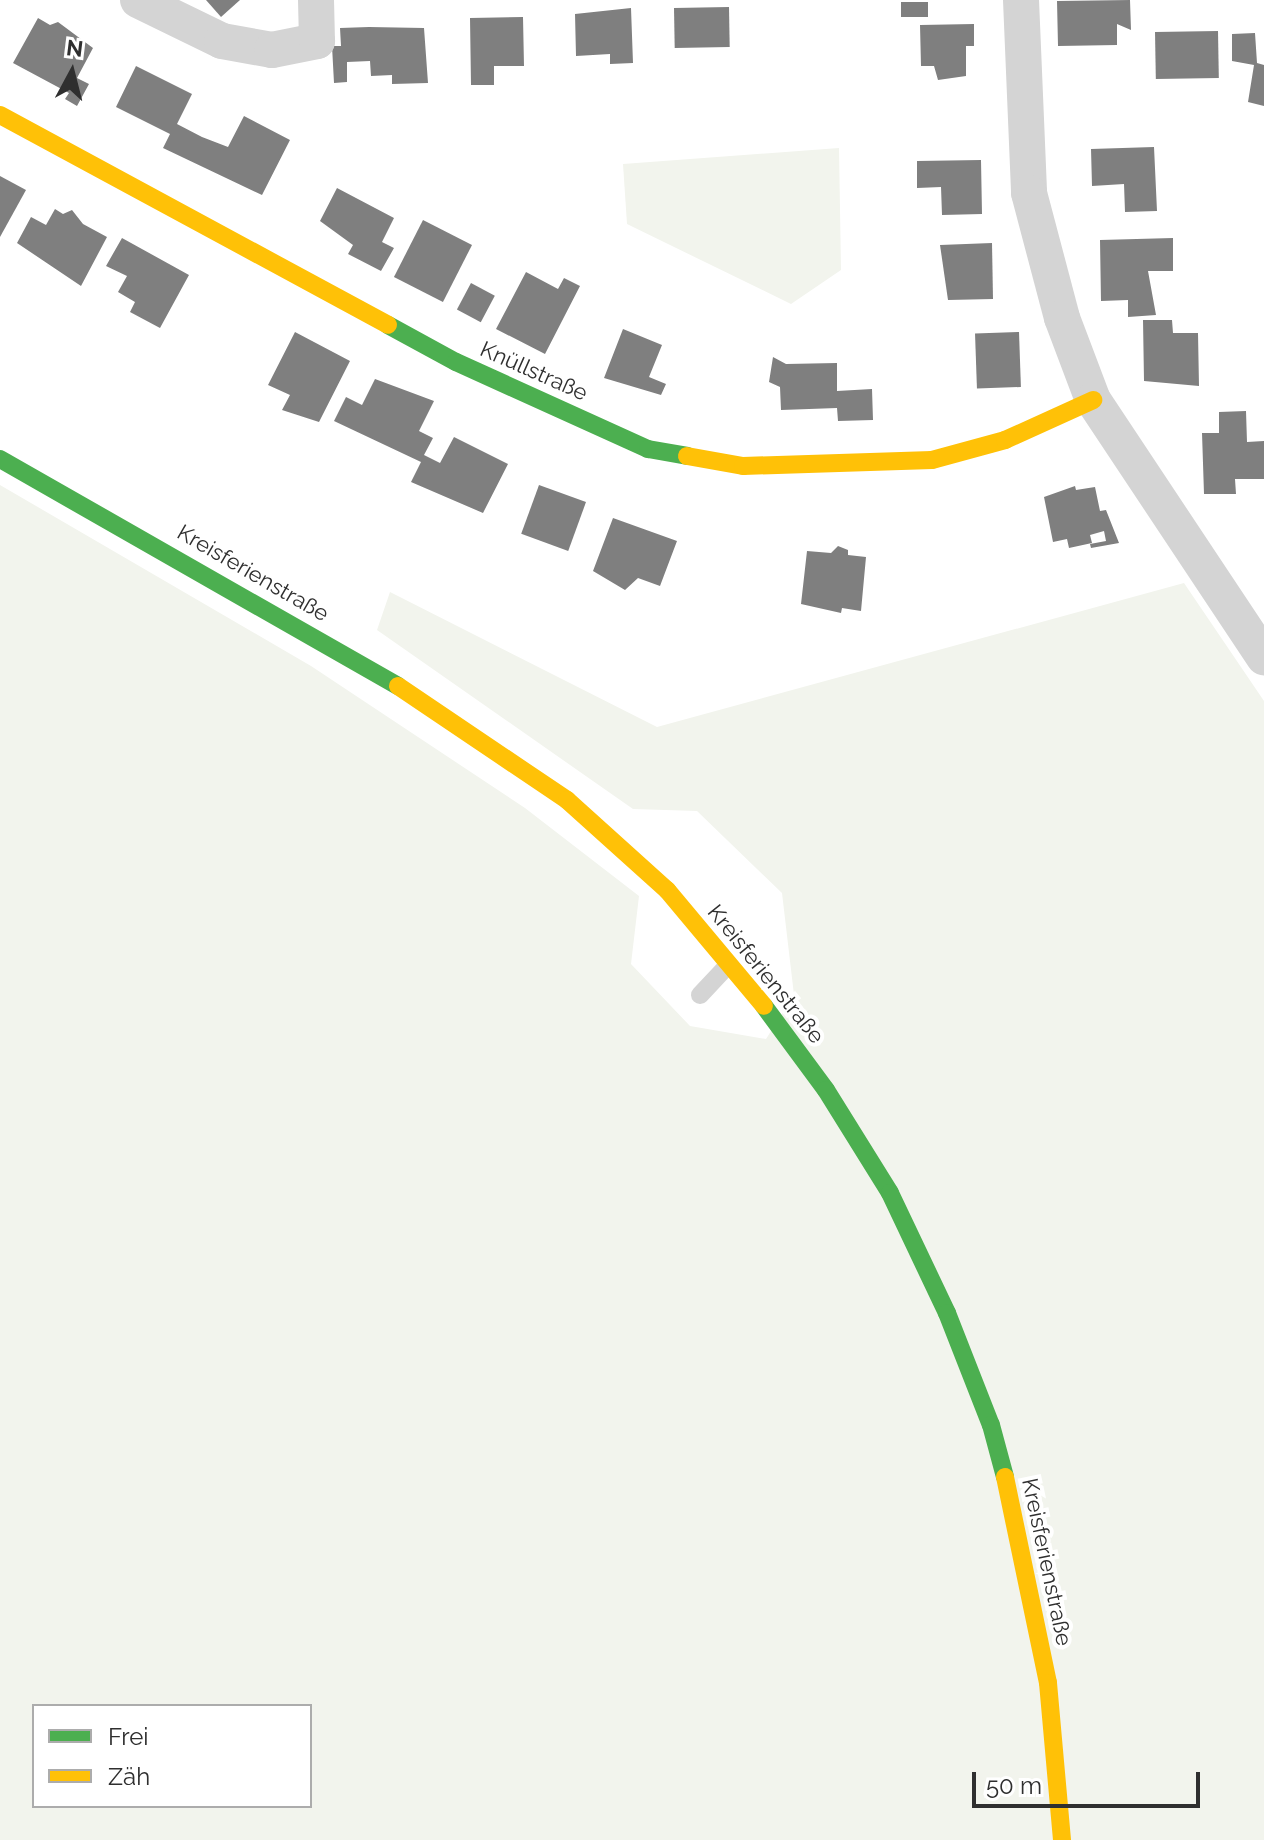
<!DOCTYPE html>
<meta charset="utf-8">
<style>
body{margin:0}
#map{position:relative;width:1264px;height:1840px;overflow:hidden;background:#fff;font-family:Raleway,sans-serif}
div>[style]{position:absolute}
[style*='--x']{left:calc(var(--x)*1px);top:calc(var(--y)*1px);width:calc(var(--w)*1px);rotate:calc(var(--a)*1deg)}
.green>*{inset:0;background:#f2f4ed}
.building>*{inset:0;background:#7f7f7f;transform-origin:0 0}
.lane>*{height:18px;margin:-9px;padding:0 9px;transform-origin:9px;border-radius:9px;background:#d4d4d4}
.street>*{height:36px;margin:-18px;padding:0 18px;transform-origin:18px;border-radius:18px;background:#d4d4d4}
.fast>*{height:18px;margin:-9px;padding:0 9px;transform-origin:9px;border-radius:9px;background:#4caf50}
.slow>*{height:18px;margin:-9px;padding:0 9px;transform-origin:9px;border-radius:9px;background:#ffc107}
span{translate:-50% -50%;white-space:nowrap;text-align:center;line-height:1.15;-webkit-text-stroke:8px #fff;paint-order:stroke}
.street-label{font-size:22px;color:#2f2f2f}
.legend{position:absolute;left:32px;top:1704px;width:280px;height:104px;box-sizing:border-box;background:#fff;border:2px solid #acacac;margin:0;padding:10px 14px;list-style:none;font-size:24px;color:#2f2f2f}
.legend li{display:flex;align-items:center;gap:16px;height:40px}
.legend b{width:40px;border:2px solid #acacac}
.north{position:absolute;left:32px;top:32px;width:80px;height:80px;-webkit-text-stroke:6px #fff;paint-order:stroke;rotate:7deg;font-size:22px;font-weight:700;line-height:32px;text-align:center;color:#2f2f2f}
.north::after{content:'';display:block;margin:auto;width:28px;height:36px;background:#2f2f2f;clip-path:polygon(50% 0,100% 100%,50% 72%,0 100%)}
.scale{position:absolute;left:972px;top:1772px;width:228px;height:36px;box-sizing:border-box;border:4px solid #2f2f2f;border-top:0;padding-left:10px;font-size:24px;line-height:28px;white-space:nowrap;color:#2f2f2f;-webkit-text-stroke:6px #fff;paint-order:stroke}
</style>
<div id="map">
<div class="green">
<div style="clip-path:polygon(839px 148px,841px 270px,791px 304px,627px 224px,623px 164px)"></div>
<div style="clip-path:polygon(evenodd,0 485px,311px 666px,525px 808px,639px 896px,631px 964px,690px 1026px,766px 1039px,794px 995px,782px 893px,697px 811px,633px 809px,377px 630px,390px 592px,657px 727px,1184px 583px,1264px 701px,1264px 1840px,0 1840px,0 485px,34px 1706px,310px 1706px,310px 1806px,34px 1806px,34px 1706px)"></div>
</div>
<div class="building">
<div style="clip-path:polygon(206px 0,240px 0,221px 17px)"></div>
<div style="clip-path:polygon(1130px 0,1131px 30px,1117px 24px,1117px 45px,1058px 46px,1057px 1px)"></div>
<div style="left:901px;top:2px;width:27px;height:15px"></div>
<div style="left:729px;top:7px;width:40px;height:55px;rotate:89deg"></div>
<div style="clip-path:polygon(631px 8px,633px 63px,610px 64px,610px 54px,576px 56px,575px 14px)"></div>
<div style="clip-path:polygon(523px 17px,524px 66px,494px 66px,494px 85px,471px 85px,470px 18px)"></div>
<div style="clip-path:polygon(38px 18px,50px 25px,58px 22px,93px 48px,77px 78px,89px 84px,77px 106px,65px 99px,69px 93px,13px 63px)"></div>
<div style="clip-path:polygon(974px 24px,974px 46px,966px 46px,966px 76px,938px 80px,934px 66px,921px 66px,920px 25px)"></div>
<div style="clip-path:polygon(369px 27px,424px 28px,428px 83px,392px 84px,392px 75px,371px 76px,370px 61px,347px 62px,347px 82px,334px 83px,332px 46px,341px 46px,340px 28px)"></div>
<div style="left:1218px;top:31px;width:47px;height:63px;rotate:89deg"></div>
<div style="clip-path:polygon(1255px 33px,1257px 63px,1264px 65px,1264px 106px,1248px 102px,1254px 65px,1232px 61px,1232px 34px)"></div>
<div style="clip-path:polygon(136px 66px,192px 94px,177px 124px,202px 137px,228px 147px,244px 116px,290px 140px,262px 195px,163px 148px,170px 134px,116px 107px)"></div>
<div style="clip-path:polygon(1154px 147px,1157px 211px,1125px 212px,1124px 184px,1092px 186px,1091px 149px)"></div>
<div style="clip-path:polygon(981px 160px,982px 214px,942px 215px,941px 187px,917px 188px,917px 161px)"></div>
<div style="clip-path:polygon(0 176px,26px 190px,0 237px)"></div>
<div style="clip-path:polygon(337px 188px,394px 218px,382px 242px,394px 248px,381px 271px,348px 254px,353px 245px,320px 221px)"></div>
<div style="clip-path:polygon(55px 209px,63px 214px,72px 210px,83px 224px,107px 237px,81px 286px,17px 243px,31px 217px,46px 225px)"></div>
<div style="left:423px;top:220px;width:55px;height:64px;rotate:27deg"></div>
<div style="clip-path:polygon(122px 238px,189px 275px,160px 328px,130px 312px,135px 302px,118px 292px,127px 276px,106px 266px)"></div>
<div style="clip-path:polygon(1173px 238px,1173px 271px,1148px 271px,1156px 315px,1128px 317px,1128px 300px,1101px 301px,1100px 240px)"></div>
<div style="clip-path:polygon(992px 243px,993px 299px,948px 300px,940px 245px)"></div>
<div style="clip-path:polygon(526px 272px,558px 289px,564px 278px,580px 286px,545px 354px,496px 329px)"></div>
<div style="left:471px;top:283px;width:27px;height:30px;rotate:28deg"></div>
<div style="clip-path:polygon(1143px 320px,1172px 320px,1173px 333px,1198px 333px,1199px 386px,1144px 381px)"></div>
<div style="clip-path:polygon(623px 329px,662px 345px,649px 377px,666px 384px,661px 395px,604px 378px)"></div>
<div style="clip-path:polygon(295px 332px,350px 361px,319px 422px,282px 410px,290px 395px,268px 385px)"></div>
<div style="left:1019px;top:332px;width:55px;height:44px;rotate:88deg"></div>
<div style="clip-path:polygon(773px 357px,786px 364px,837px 363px,837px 391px,872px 389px,873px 420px,838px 421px,837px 408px,781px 410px,780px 387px,769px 382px)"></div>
<div style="clip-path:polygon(375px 379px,434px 401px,419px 431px,433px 438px,424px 455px,440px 463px,454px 437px,508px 464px,483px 513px,411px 482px,421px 462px,334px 421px,346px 397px,362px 405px)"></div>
<div style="clip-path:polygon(1246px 411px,1247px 442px,1264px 441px,1264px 479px,1235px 479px,1236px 494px,1204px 494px,1202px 433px,1219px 433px,1219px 412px)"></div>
<div style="left:539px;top:485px;width:50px;height:52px;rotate:20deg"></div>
<div style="clip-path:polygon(1075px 486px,1076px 490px,1095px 487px,1100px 511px,1106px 510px,1119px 543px,1091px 548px,1090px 544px,1106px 541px,1104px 531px,1090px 535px,1092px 543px,1069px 548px,1067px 539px,1053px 542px,1044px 497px)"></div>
<div style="clip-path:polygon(613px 518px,677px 541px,660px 586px,638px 578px,625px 590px,593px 571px)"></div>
<div style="clip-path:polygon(838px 546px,848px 550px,848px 555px,866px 557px,861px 611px,842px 608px,841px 613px,801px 604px,807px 551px,831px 553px)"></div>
</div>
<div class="lane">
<div style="--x:700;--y:995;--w:42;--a:-46.9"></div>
</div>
<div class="street">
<div style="--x:138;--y:0;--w:93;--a:26"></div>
<div style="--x:222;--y:41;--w:51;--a:10.2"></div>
<div style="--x:272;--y:50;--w:46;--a:-11.3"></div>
<div style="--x:317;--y:41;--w:41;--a:-91.4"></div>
<div style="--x:1021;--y:0;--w:193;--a:87.6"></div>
<div style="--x:1029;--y:193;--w:129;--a:75.2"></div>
<div style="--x:1062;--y:318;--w:88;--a:69.3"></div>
<div style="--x:1093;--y:400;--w:309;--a:56.4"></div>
</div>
<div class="fast">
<div style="--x:388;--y:325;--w:77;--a:28.6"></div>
<div style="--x:456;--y:362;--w:211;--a:24.4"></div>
<div style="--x:648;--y:449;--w:40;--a:10"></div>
<div style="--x:0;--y:459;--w:458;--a:29.7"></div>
<div style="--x:764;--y:1006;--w:104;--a:53.6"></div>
<div style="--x:826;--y:1090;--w:121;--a:58.1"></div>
<div style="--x:890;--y:1193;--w:133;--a:64.6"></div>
<div style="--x:947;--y:1313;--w:120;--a:68.6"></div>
<div style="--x:991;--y:1425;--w:54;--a:74.9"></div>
</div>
<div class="slow">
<div style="--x:0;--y:115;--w:441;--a:28.4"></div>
<div style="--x:687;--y:456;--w:57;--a:10.1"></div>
<div style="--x:743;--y:466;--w:189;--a:-1.8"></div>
<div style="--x:932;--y:460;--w:76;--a:-15.3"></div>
<div style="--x:1005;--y:440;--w:97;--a:-24.4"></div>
<div style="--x:398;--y:686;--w:204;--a:34"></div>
<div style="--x:567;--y:800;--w:135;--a:42"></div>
<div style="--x:667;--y:890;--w:151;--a:50.1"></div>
<div style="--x:1005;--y:1477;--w:210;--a:78.2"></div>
<div style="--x:1048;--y:1683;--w:158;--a:84.9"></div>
</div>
<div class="street-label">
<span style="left:534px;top:371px;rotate:24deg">Knüllstraße</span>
<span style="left:253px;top:573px;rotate:30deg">Kreisferienstraße</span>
<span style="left:766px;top:974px;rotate:51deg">Kreisferienstraße</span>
<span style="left:1047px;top:1562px;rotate:78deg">Kreisferienstraße</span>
</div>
<ul class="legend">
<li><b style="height:10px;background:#4caf50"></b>Frei</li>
<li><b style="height:10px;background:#ffc107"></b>Zäh</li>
</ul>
<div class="north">N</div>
<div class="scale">50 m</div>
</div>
